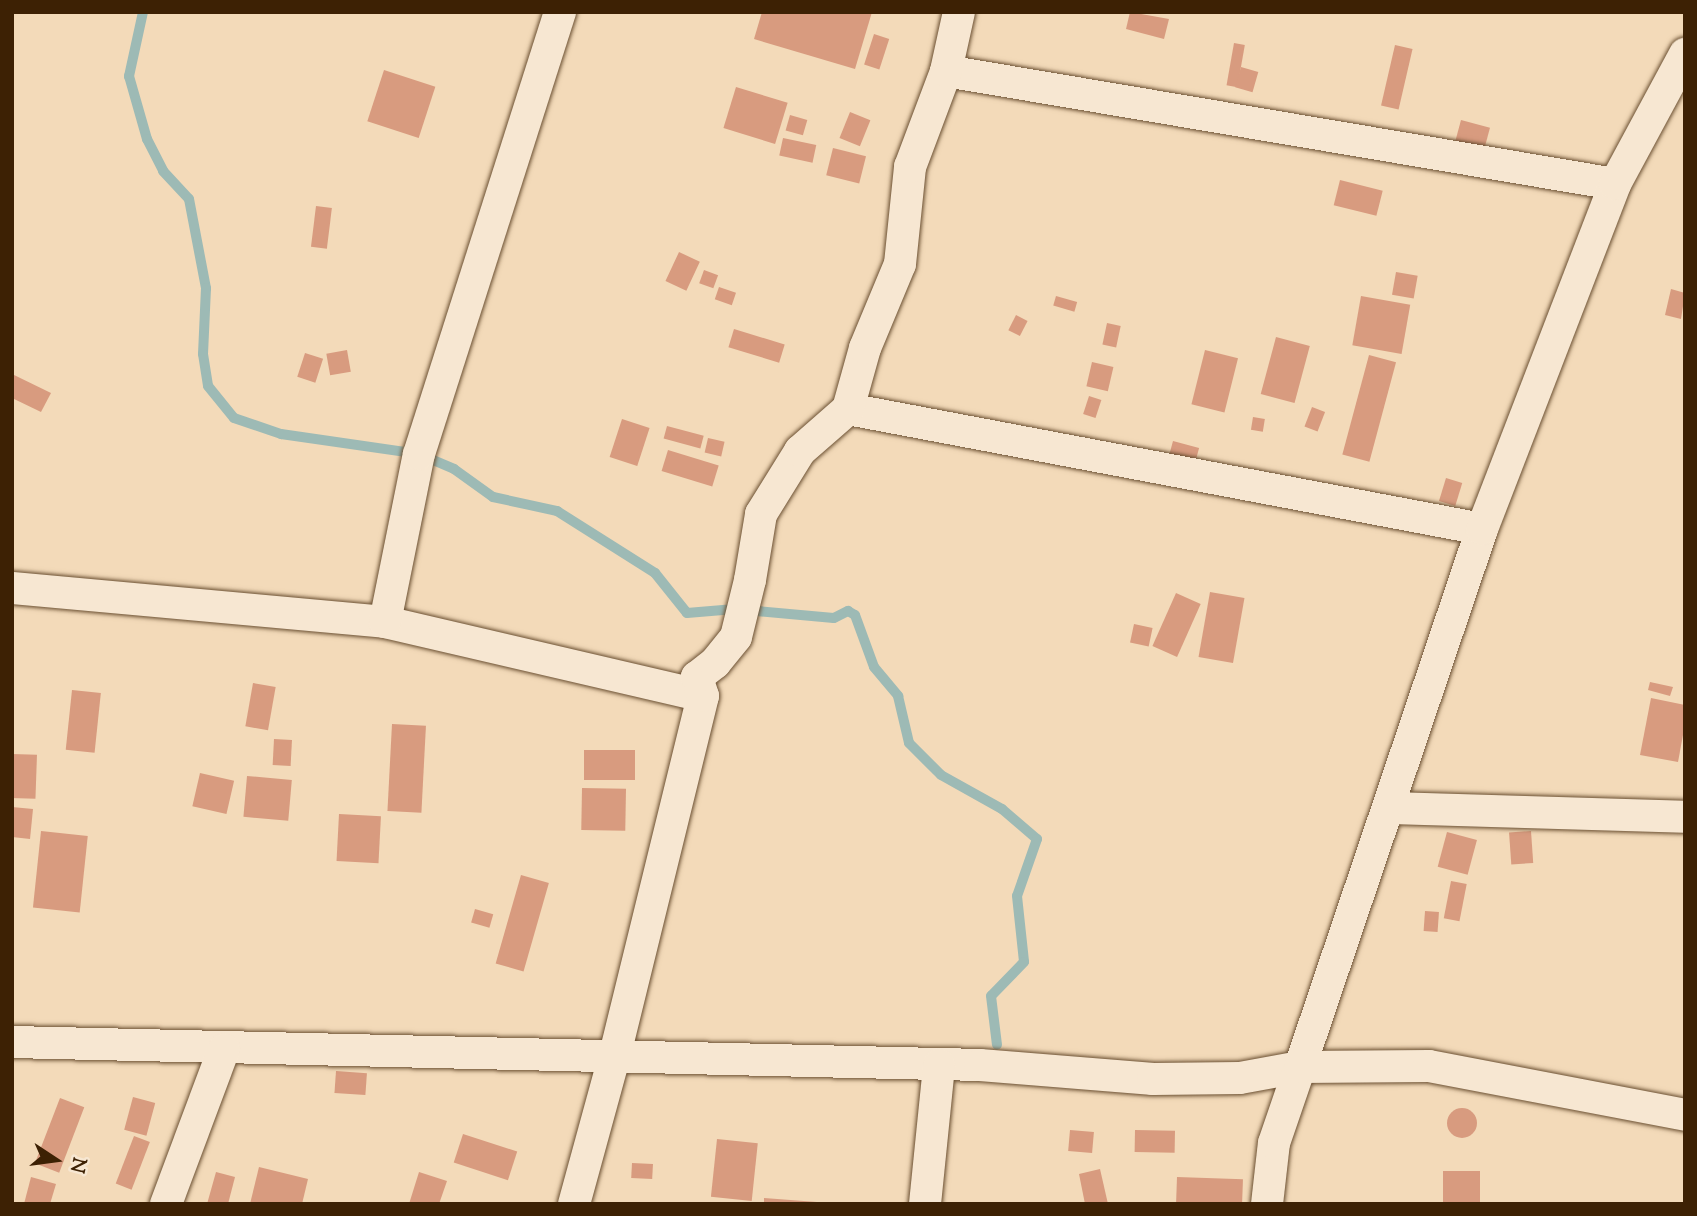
<!DOCTYPE html>
<style>
body{margin:0}
#map{position:relative;width:1697px;height:1216px;overflow:hidden;background:#f3dab9;font-family:"Sorts Mill Goudy",serif}
div>[style]{position:absolute}
[style*='--x']{left:calc(var(--x)*1px);top:calc(var(--y)*1px);width:calc(var(--w)*1px);rotate:calc(var(--a)*1deg)}
.stream>*{height:10px;margin:-5px;padding:0 5px;transform-origin:5px;border-radius:5px;background:#9dbab5}
.building>*{inset:0;background:#d89b7f;transform-origin:0 0}
.round{border-radius:50%}
.roads{filter:drop-shadow(0 0 2px #6a4f31) drop-shadow(0 0 2px #6a4f31)}
.street>*{height:32px;margin:-16px;padding:0 16px;transform-origin:16px;border-radius:16px;background:#f7e7d2}
span{translate:-50% -50%;white-space:nowrap;text-align:center;line-height:1.15;-webkit-text-stroke:7px #f7e7d2;paint-order:stroke}
.frame{position:absolute;inset:0;border:14px solid #3d2104;pointer-events:none}
.north{position:absolute;left:21px;top:1125px;width:70px;height:70px;-webkit-text-stroke:5px #f7e7d2;paint-order:stroke;rotate:103deg;font-size:19px;font-weight:700;line-height:28px;text-align:center;color:#3d2104}
.north::after{content:'';display:block;margin:auto;width:24px;height:32px;background:#3d2104;clip-path:polygon(50% 0,100% 100%,50% 72%,0 100%)}
</style>
<div id="map">
<div class="stream">
<div style="--x:143;--y:12;--w:66;--a:102.3"></div>
<div style="--x:129;--y:76;--w:66;--a:74.1"></div>
<div style="--x:147;--y:139;--w:36;--a:63"></div>
<div style="--x:163;--y:171;--w:38;--a:47"></div>
<div style="--x:189;--y:199;--w:91;--a:79.2"></div>
<div style="--x:206;--y:288;--w:66;--a:92.6"></div>
<div style="--x:203;--y:354;--w:32;--a:81"></div>
<div style="--x:208;--y:386;--w:41;--a:50.9"></div>
<div style="--x:234;--y:418;--w:50;--a:18.8"></div>
<div style="--x:281;--y:434;--w:139;--a:8.2"></div>
<div style="--x:419;--y:454;--w:38;--a:23"></div>
<div style="--x:454;--y:469;--w:48;--a:35.7"></div>
<div style="--x:493;--y:497;--w:66;--a:12.3"></div>
<div style="--x:557;--y:511;--w:116;--a:32.3"></div>
<div style="--x:655;--y:573;--w:51;--a:51.3"></div>
<div style="--x:687;--y:613;--w:48;--a:-4.8"></div>
<div style="--x:735;--y:609;--w:99;--a:5.2"></div>
<div style="--x:834;--y:618;--w:16;--a:-27"></div>
<div style="--x:848;--y:611;--w:8;--a:30"></div>
<div style="--x:855;--y:615;--w:55;--a:69.9"></div>
<div style="--x:874;--y:667;--w:38;--a:50"></div>
<div style="--x:898;--y:696;--w:48;--a:76.8"></div>
<div style="--x:909;--y:743;--w:45;--a:45"></div>
<div style="--x:941;--y:775;--w:70;--a:29.1"></div>
<div style="--x:1002;--y:809;--w:46;--a:40.6"></div>
<div style="--x:1037;--y:839;--w:60;--a:109.3"></div>
<div style="--x:1017;--y:896;--w:66;--a:83.9"></div>
<div style="--x:1024;--y:962;--w:47;--a:134.1"></div>
<div style="--x:991;--y:996;--w:49;--a:83"></div>
</div>
<div class="building">
<div style="clip-path:polygon(762px 12px,872px 12px,855px 69px,754px 39px)"></div>
<div style="clip-path:polygon(1130px 12px,1169px 19px,1164px 39px,1126px 29px)"></div>
<div style="left:874px;top:34px;width:16px;height:32px;rotate:18deg"></div>
<div style="left:1234px;top:43px;width:11px;height:43px;rotate:10deg"></div>
<div style="left:1395px;top:45px;width:18px;height:62px;rotate:13deg"></div>
<div style="left:1241px;top:67px;width:18px;height:21px;rotate:16deg"></div>
<div style="left:384px;top:70px;width:54px;height:54px;rotate:18deg"></div>
<div style="left:736px;top:87px;width:54px;height:43px;rotate:17deg"></div>
<div style="left:850px;top:112px;width:22px;height:28px;rotate:22deg"></div>
<div style="left:790px;top:115px;width:18px;height:16px;rotate:16deg"></div>
<div style="left:1461px;top:120px;width:30px;height:29px;rotate:15deg"></div>
<div style="left:783px;top:138px;width:34px;height:18px;rotate:12deg"></div>
<div style="left:833px;top:148px;width:34px;height:28px;rotate:14deg"></div>
<div style="left:1340px;top:180px;width:44px;height:26px;rotate:14deg"></div>
<div style="left:316px;top:206px;width:16px;height:41px;rotate:7deg"></div>
<div style="left:679px;top:252px;width:23px;height:32px;rotate:25deg"></div>
<div style="left:704px;top:270px;width:15px;height:14px;rotate:20deg"></div>
<div style="left:1396px;top:272px;width:22px;height:23px;rotate:10deg"></div>
<div style="left:719px;top:287px;width:18px;height:13px;rotate:19deg"></div>
<div style="clip-path:polygon(1671px 289px,1685px 293px,1681px 319px,1665px 315px)"></div>
<div style="left:1056px;top:296px;width:22px;height:10px;rotate:16deg"></div>
<div style="left:1361px;top:296px;width:50px;height:50px;rotate:10deg"></div>
<div style="left:1016px;top:315px;width:13px;height:17px;rotate:27deg"></div>
<div style="left:1107px;top:323px;width:14px;height:22px;rotate:12deg"></div>
<div style="left:734px;top:329px;width:53px;height:19px;rotate:17deg"></div>
<div style="left:1276px;top:337px;width:35px;height:59px;rotate:15deg"></div>
<div style="left:347px;top:350px;width:22px;height:21px;rotate:80deg"></div>
<div style="left:1205px;top:350px;width:34px;height:56px;rotate:14deg"></div>
<div style="left:305px;top:353px;width:19px;height:25px;rotate:18deg"></div>
<div style="left:1369px;top:355px;width:28px;height:103px;rotate:15deg"></div>
<div style="left:1092px;top:362px;width:22px;height:25px;rotate:13deg"></div>
<div style="clip-path:polygon(12px 374px,51px 393px,41px 412px,12px 398px)"></div>
<div style="left:1089px;top:396px;width:13px;height:19px;rotate:18deg"></div>
<div style="left:1312px;top:407px;width:14px;height:21px;rotate:21deg"></div>
<div style="left:1253px;top:417px;width:12px;height:13px;rotate:9deg"></div>
<div style="left:622px;top:419px;width:29px;height:40px;rotate:18deg"></div>
<div style="left:667px;top:426px;width:38px;height:13px;rotate:15deg"></div>
<div style="left:708px;top:438px;width:17px;height:15px;rotate:13deg"></div>
<div style="left:1173px;top:441px;width:27px;height:20px;rotate:15deg"></div>
<div style="left:668px;top:450px;width:53px;height:22px;rotate:17deg"></div>
<div style="left:1446px;top:478px;width:17px;height:24px;rotate:17deg"></div>
<div style="left:1210px;top:592px;width:35px;height:66px;rotate:10deg"></div>
<div style="left:1176px;top:593px;width:27px;height:58px;rotate:24deg"></div>
<div style="left:1134px;top:624px;width:19px;height:19px;rotate:12deg"></div>
<div style="clip-path:polygon(1650px 682px,1673px 687px,1670px 696px,1648px 690px)"></div>
<div style="left:253px;top:683px;width:23px;height:44px;rotate:10deg"></div>
<div style="left:72px;top:690px;width:29px;height:60px;rotate:6deg"></div>
<div style="clip-path:polygon(1651px 698px,1685px 705px,1685px 724px,1678px 762px,1640px 755px)"></div>
<div style="left:392px;top:724px;width:34px;height:87px;rotate:3deg"></div>
<div style="left:274px;top:739px;width:18px;height:26px;rotate:3deg"></div>
<div style="left:635px;top:750px;width:30px;height:51px;rotate:90deg"></div>
<div style="left:12px;top:754px;width:25px;height:44px;rotate:2deg"></div>
<div style="left:200px;top:773px;width:35px;height:34px;rotate:13deg"></div>
<div style="left:247px;top:776px;width:45px;height:41px;rotate:5deg"></div>
<div style="left:582px;top:788px;width:44px;height:42px;rotate:1deg"></div>
<div style="clip-path:polygon(12px 807px,33px 809px,30px 839px,12px 837px)"></div>
<div style="left:339px;top:814px;width:42px;height:47px;rotate:3deg"></div>
<div style="left:41px;top:831px;width:47px;height:77px;rotate:6deg"></div>
<div style="left:1531px;top:831px;width:32px;height:22px;rotate:86deg"></div>
<div style="left:1447px;top:832px;width:31px;height:36px;rotate:15deg"></div>
<div style="left:521px;top:875px;width:29px;height:92px;rotate:16deg"></div>
<div style="left:1451px;top:881px;width:16px;height:38px;rotate:11deg"></div>
<div style="left:475px;top:909px;width:19px;height:14px;rotate:16deg"></div>
<div style="left:1425px;top:911px;width:14px;height:20px;rotate:4deg"></div>
<div style="left:336px;top:1071px;width:31px;height:22px;rotate:4deg"></div>
<div style="left:133px;top:1097px;width:23px;height:34px;rotate:15deg"></div>
<div style="left:60px;top:1098px;width:26px;height:70px;rotate:21deg"></div>
<div class="round" style="left:1447px;top:1108px;width:30px;height:30px"></div>
<div style="left:1070px;top:1130px;width:24px;height:21px;rotate:5deg"></div>
<div style="left:1135px;top:1130px;width:40px;height:22px;rotate:1deg"></div>
<div style="left:463px;top:1134px;width:57px;height:30px;rotate:18deg"></div>
<div style="left:134px;top:1136px;width:17px;height:51px;rotate:21deg"></div>
<div style="left:717px;top:1139px;width:41px;height:58px;rotate:6deg"></div>
<div style="left:632px;top:1163px;width:21px;height:15px;rotate:3deg"></div>
<div style="clip-path:polygon(259px 1167px,308px 1179px,302px 1204px,250px 1204px)"></div>
<div style="clip-path:polygon(1100px 1169px,1108px 1204px,1085px 1204px,1079px 1174px)"></div>
<div style="left:1443px;top:1171px;width:37px;height:33px"></div>
<div style="clip-path:polygon(216px 1172px,235px 1177px,228px 1204px,207px 1204px)"></div>
<div style="clip-path:polygon(419px 1172px,447px 1181px,439px 1204px,409px 1204px)"></div>
<div style="clip-path:polygon(31px 1177px,56px 1184px,50px 1204px,24px 1204px)"></div>
<div style="left:1177px;top:1177px;width:66px;height:27px;rotate:2deg"></div>
<div style="clip-path:polygon(764px 1198px,817px 1202px,817px 1204px,764px 1204px)"></div>
</div>
<div class="roads">
<div class="street">
<div style="--x:946;--y:71;--w:678;--a:9.59"></div>
<div style="--x:848;--y:409;--w:645;--a:10.72"></div>
<div style="--x:12;--y:588;--w:375;--a:5.2"></div>
<div style="--x:385;--y:622;--w:326;--a:13.1"></div>
<div style="--x:703;--y:696;--w:373;--a:103.8"></div>
<div style="--x:614;--y:1058;--w:151;--a:105.3"></div>
<div style="--x:385;--y:622;--w:171;--a:-78.6"></div>
<div style="--x:419;--y:454;--w:464;--a:-72.3"></div>
<div style="--x:703;--y:696;--w:20;--a:-108"></div>
<div style="--x:697;--y:677;--w:23;--a:-38"></div>
<div style="--x:715;--y:663;--w:33;--a:-51"></div>
<div style="--x:736;--y:637;--w:59;--a:-76.2"></div>
<div style="--x:750;--y:580;--w:67;--a:-80.5"></div>
<div style="--x:761;--y:514;--w:74;--a:-58.2"></div>
<div style="--x:800;--y:451;--w:64;--a:-41.2"></div>
<div style="--x:848;--y:409;--w:63;--a:-74.4"></div>
<div style="--x:865;--y:348;--w:91;--a:-67.4"></div>
<div style="--x:900;--y:264;--w:98;--a:-84.1"></div>
<div style="--x:910;--y:167;--w:103;--a:-69.4"></div>
<div style="--x:946;--y:71;--w:60;--a:-77.6"></div>
<div style="--x:1390;--y:808;--w:295;--a:1.7"></div>
<div style="--x:12;--y:1042;--w:968;--a:1.36"></div>
<div style="--x:980;--y:1065;--w:174;--a:4.6"></div>
<div style="--x:1153;--y:1079;--w:87;--a:-0.7"></div>
<div style="--x:1240;--y:1078;--w:61;--a:-10.4"></div>
<div style="--x:1300;--y:1067;--w:568;--a:-71.31"></div>
<div style="--x:1482;--y:529;--w:370;--a:-68.9"></div>
<div style="--x:1615;--y:184;--w:148;--a:-61.7"></div>
<div style="--x:166;--y:1204;--w:165;--a:-69.5"></div>
<div style="--x:925;--y:1204;--w:140;--a:-84.2"></div>
<div style="--x:1267;--y:1204;--w:61;--a:-83.5"></div>
<div style="--x:1274;--y:1143;--w:80;--a:-71.1"></div>
<div style="--x:1300;--y:1067;--w:129;--a:-0.4"></div>
<div style="--x:1429;--y:1066;--w:261;--a:10.8"></div>
</div>
</div>
<div class="frame"></div>
<div class="north">N</div>
</div>
